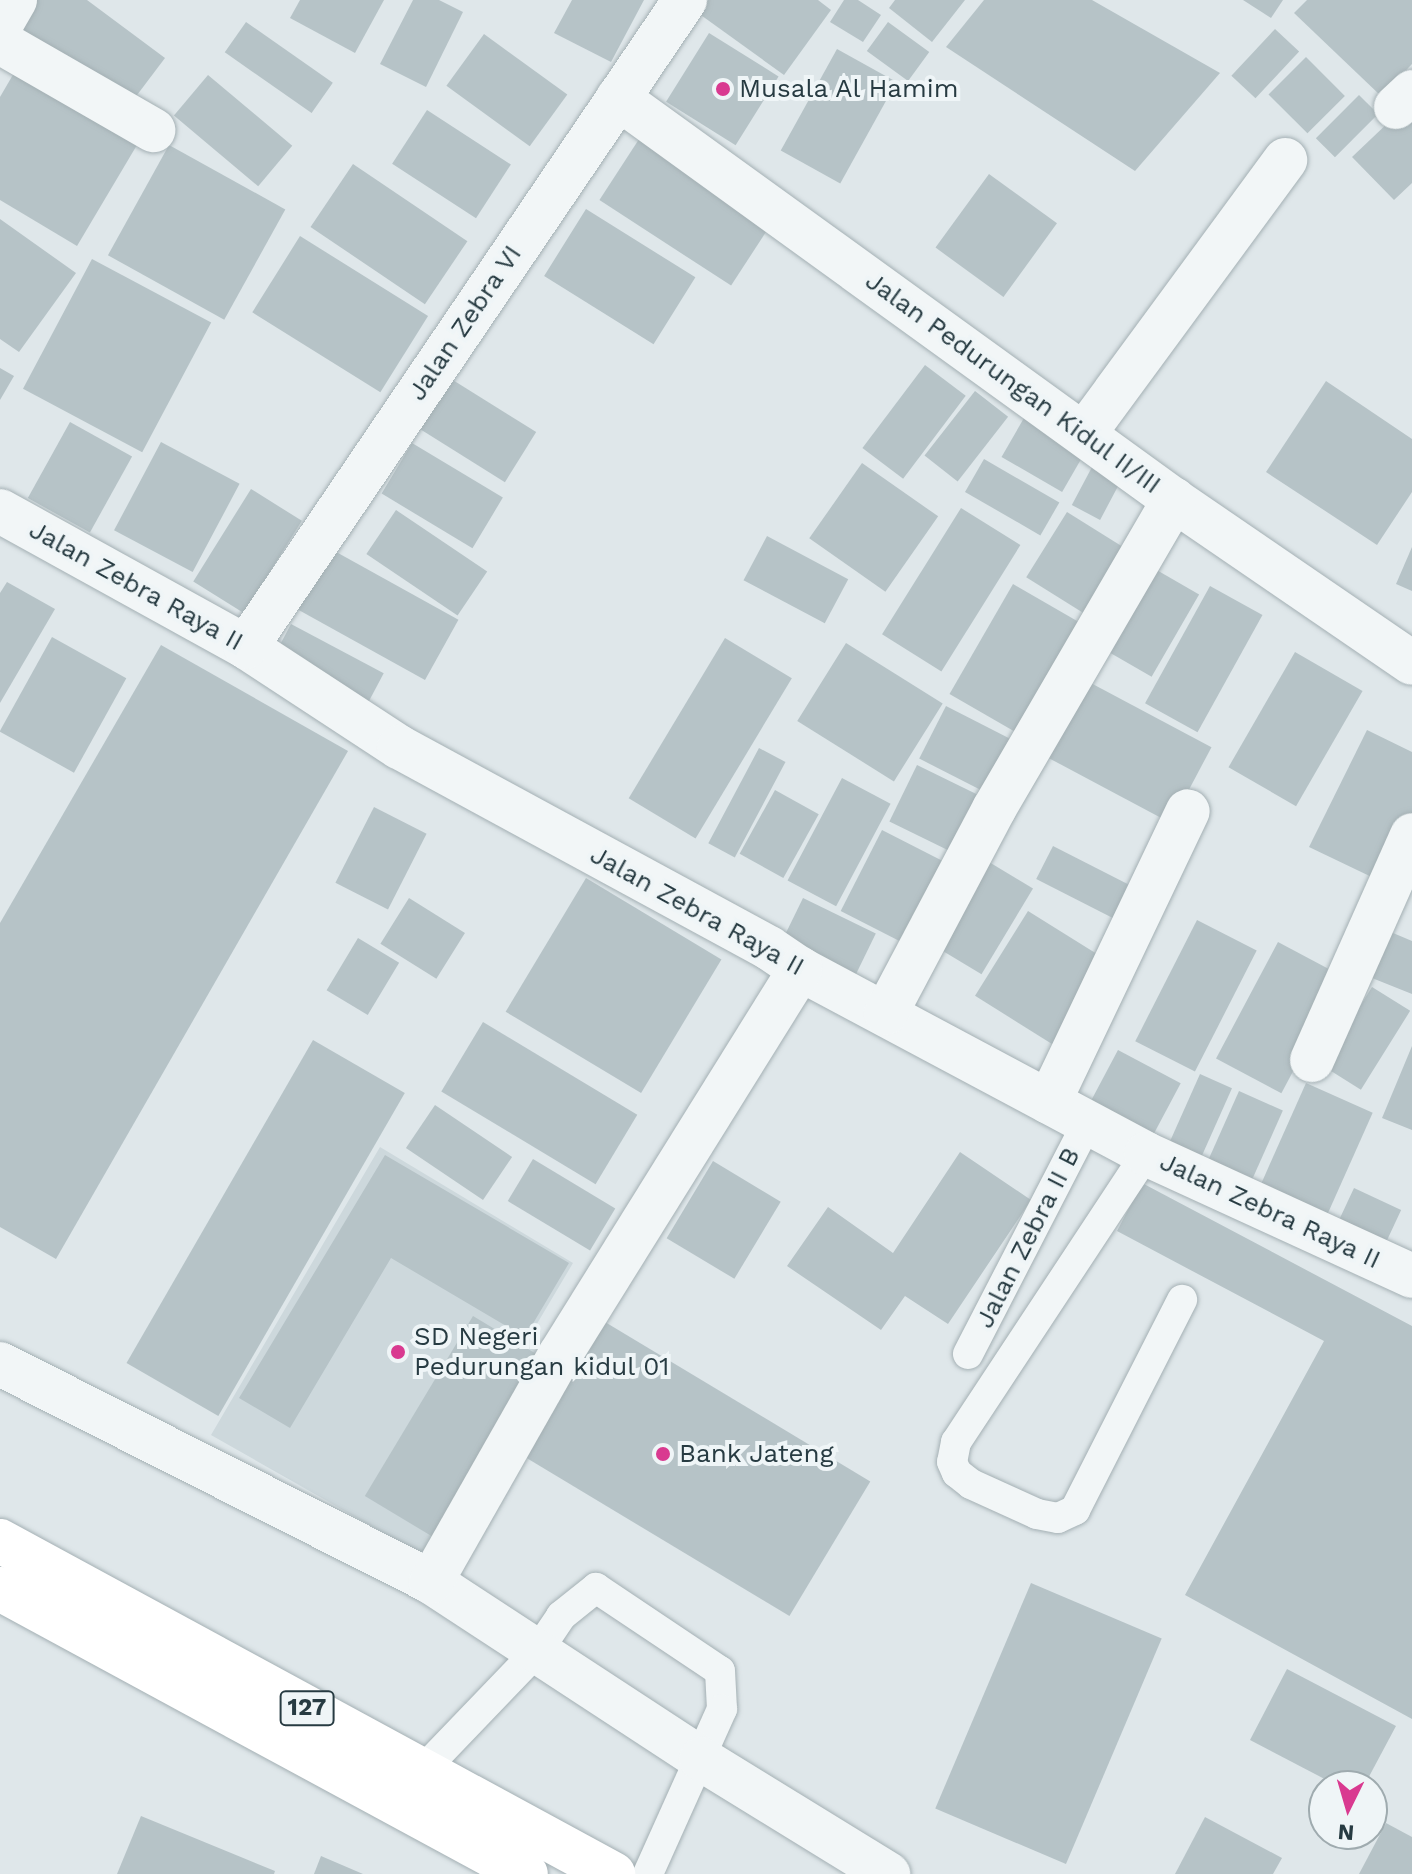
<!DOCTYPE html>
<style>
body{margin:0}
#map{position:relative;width:1412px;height:1874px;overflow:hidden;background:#dfe7ea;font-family:"Work Sans",sans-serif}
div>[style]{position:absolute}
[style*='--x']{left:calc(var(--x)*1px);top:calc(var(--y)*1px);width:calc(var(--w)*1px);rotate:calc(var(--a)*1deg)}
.built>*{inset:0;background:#cdd8dc}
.building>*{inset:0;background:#b6c3c7;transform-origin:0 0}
.roads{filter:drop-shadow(0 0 2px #a4b0b4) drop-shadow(0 0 2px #a4b0b4)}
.service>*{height:30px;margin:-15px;padding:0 15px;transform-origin:15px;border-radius:15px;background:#f2f6f7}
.minor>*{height:44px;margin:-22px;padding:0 22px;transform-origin:22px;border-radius:22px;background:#f2f6f7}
.primary>*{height:44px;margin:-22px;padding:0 22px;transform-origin:22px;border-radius:22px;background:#fff}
.dots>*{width:22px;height:22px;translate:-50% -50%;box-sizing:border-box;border:4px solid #eff5f7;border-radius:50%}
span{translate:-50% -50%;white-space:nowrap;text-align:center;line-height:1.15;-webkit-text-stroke:8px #eff5f7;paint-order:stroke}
.shield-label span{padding:2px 6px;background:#eff5f7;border:2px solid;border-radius:6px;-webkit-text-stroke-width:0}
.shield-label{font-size:24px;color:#273b42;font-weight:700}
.poi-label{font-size:26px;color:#273b42}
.left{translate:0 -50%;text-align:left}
.street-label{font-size:26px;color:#273b42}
.north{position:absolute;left:1308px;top:1770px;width:80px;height:80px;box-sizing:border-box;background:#eff5f7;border:2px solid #9fabaf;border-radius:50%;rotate:185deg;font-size:22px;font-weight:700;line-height:32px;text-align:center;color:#273b42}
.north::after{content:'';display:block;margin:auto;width:28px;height:36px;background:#d93a90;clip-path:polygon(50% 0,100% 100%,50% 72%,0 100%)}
</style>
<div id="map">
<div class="built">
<div style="clip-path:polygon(380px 1147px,573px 1263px,525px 1344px,549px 1359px,431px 1560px,211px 1435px)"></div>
</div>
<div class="building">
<div style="clip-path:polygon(36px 0,87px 0,165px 58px,128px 107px,17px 26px)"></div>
<div style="clip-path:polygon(300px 0,384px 0,355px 53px,290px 18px)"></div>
<div style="clip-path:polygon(413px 0,439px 0,463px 12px,426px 87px,380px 64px)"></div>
<div style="clip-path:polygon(572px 0,644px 0,611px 62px,554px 33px)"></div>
<div style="clip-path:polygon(708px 0,818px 0,831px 10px,784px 75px,698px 13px)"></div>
<div style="clip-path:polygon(844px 0,858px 0,881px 15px,863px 42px,830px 22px)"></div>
<div style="clip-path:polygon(895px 0,965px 0,932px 42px,889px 8px)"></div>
<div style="clip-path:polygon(984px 0,1092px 0,1220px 73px,1135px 171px,946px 47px)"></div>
<div style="clip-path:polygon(1243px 0,1283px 0,1271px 18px)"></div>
<div style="clip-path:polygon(1307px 0,1412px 0,1412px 64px,1381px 96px,1294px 13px)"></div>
<div style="left:246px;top:22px;width:106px;height:37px;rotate:35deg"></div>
<div style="left:888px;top:22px;width:51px;height:36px;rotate:36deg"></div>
<div style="left:1275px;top:29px;width:33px;height:64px;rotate:43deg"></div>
<div style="left:709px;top:33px;width:82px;height:81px;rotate:32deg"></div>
<div style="left:484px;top:34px;width:103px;height:64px;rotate:36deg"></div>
<div style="left:837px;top:49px;width:68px;height:116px;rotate:29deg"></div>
<div style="left:1306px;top:57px;width:55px;height:53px;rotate:45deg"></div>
<div style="clip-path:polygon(14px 73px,137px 145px,77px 246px,0 200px,0 97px)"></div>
<div style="left:208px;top:75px;width:110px;height:53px;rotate:40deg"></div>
<div style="left:1359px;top:95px;width:27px;height:61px;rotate:45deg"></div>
<div style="clip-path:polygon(1412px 100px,1412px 183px,1394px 200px,1352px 157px)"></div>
<div style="left:427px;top:110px;width:100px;height:64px;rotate:33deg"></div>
<div style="left:643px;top:133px;width:157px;height:80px;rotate:33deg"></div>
<div style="left:169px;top:145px;width:133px;height:126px;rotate:29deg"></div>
<div style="left:353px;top:164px;width:138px;height:76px;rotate:34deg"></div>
<div style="left:989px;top:174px;width:84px;height:91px;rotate:36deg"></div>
<div style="left:586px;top:209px;width:129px;height:79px;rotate:32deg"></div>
<div style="clip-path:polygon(0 219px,76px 273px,19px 352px,0 339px)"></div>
<div style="left:300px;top:236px;width:151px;height:90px;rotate:32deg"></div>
<div style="left:92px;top:259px;width:135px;height:147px;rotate:28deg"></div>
<div style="left:925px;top:365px;width:51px;height:104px;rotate:37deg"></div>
<div style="clip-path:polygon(0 368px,14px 376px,0 400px)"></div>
<div style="left:448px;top:377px;width:104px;height:59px;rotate:32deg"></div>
<div style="clip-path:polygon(1326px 381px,1412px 439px,1412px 492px,1377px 545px,1266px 472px)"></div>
<div style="left:975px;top:391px;width:42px;height:82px;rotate:38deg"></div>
<div style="left:1024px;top:418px;width:70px;height:45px;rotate:30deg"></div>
<div style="left:70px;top:422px;width:71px;height:87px;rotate:29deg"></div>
<div style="left:161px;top:442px;width:89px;height:100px;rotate:28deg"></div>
<div style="left:412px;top:443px;width:106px;height:59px;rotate:31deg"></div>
<div style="left:984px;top:459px;width:87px;height:38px;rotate:30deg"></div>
<div style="left:862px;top:463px;width:93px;height:92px;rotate:35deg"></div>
<div style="left:1092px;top:467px;width:32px;height:43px;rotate:28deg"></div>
<div style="left:251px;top:489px;width:60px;height:109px;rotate:32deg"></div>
<div style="left:961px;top:508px;width:70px;height:149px;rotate:32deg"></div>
<div style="left:396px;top:510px;width:110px;height:53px;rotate:34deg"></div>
<div style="left:1067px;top:512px;width:75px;height:77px;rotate:32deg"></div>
<div style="left:767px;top:536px;width:92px;height:50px;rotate:28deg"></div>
<div style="clip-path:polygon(1412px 547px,1412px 591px,1396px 584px)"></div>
<div style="left:329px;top:548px;width:148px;height:69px;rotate:29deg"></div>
<div style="left:1148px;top:565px;width:59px;height:95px;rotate:30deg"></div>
<div style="clip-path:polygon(7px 582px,55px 609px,0 703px,0 593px)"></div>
<div style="left:1013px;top:584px;width:86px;height:127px;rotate:30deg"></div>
<div style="left:1210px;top:586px;width:60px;height:134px;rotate:29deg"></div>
<div style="left:291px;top:624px;width:105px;height:35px;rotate:28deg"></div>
<div style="left:52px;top:637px;width:85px;height:108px;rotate:29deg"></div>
<div style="left:725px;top:638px;width:78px;height:187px;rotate:31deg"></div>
<div style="left:846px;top:643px;width:114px;height:92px;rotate:32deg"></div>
<div style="clip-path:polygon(161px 645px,348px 751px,56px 1259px,0 1227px,0 923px)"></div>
<div style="left:1295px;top:652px;width:78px;height:133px;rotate:30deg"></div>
<div style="left:1087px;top:681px;width:141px;height:86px;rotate:28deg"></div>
<div style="left:946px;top:706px;width:73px;height:59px;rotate:27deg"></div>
<div style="clip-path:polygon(1367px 730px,1412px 752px,1412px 816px,1380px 881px,1309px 847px)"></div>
<div style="left:759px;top:748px;width:30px;height:108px;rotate:28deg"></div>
<div style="left:917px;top:765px;width:79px;height:63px;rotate:26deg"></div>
<div style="left:842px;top:778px;width:55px;height:116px;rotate:28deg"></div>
<div style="left:775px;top:790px;width:50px;height:73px;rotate:29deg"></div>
<div style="left:374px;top:807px;width:59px;height:85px;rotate:27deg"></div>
<div style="left:882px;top:830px;width:78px;height:91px;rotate:27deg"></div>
<div style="left:1053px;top:846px;width:87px;height:37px;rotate:27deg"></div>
<div style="left:979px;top:856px;width:63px;height:100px;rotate:31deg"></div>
<div style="left:586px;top:878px;width:158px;height:156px;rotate:31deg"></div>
<div style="left:409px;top:898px;width:66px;height:54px;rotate:32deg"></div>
<div style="left:803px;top:898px;width:81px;height:47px;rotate:26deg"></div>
<div style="left:1028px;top:911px;width:95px;height:100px;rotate:32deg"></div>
<div style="left:1197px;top:920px;width:67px;height:136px;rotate:27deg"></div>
<div style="clip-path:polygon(1386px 930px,1412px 941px,1412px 994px,1367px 976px)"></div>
<div style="left:358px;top:938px;width:48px;height:61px;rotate:31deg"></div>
<div style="left:1278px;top:942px;width:74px;height:132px;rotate:28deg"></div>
<div style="left:1372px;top:987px;width:45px;height:93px;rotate:32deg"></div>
<div style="left:483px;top:1022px;width:180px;height:81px;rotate:31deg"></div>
<div style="left:313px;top:1040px;width:106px;height:373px;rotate:30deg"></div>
<div style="clip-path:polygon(1412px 1046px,1412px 1130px,1382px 1118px)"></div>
<div style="left:1118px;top:1050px;width:71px;height:60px;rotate:28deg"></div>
<div style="left:1200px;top:1074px;width:35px;height:83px;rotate:24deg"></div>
<div style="left:1306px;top:1083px;width:73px;height:120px;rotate:24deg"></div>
<div style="left:1239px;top:1091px;width:48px;height:87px;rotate:24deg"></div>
<div style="left:435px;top:1105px;width:93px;height:52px;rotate:34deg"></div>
<div style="clip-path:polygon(960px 1152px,1031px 1200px,948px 1324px,905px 1296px,881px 1330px,787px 1266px,828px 1207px,893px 1253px)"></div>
<div style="clip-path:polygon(385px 1155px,569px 1263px,525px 1337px,391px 1258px,290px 1428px,239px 1398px)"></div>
<div style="left:533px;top:1159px;width:96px;height:49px;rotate:31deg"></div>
<div style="left:713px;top:1161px;width:79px;height:90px;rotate:31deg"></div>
<div style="clip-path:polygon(1142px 1183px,1412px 1326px,1412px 1719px,1185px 1595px,1324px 1341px,1117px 1231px)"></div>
<div style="left:1354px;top:1188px;width:52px;height:48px;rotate:25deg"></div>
<div style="left:590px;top:1313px;width:327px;height:157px;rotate:31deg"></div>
<div style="left:473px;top:1316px;width:86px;height:210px;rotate:31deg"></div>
<div style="left:1031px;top:1583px;width:142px;height:245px;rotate:23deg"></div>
<div style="clip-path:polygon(1287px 1669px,1396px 1726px,1364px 1786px,1338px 1786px,1250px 1740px)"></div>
<div style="clip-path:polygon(141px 1816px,275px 1871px,274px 1874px,117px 1874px)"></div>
<div style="clip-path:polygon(1205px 1817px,1282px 1858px,1273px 1874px,1175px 1874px)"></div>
<div style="clip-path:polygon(1386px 1823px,1412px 1837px,1412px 1874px,1359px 1874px)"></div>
<div style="clip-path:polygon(321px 1856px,363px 1874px,314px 1874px)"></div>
</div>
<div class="roads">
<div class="service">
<div style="--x:1146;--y:1154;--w:345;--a:123.4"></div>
<div style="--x:956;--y:1442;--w:20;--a:101"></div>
<div style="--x:952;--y:1462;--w:12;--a:66"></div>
<div style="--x:957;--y:1473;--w:18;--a:38"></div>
<div style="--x:971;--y:1484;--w:72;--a:24.4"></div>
<div style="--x:1037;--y:1514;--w:21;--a:11"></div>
<div style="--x:1058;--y:1518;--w:19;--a:-25"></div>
<div style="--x:1075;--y:1510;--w:236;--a:-63"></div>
<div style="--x:968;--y:1354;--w:261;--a:-62.7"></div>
<div style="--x:422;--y:1771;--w:169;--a:-46.2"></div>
<div style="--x:539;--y:1649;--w:40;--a:-56"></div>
<div style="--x:561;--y:1616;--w:45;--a:-38.7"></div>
<div style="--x:596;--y:1588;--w:149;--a:33.8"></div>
<div style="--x:720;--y:1671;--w:38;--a:87"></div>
<div style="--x:722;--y:1709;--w:181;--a:114.2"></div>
</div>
<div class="minor">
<div style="--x:0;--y:26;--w:30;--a:-60"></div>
<div style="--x:0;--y:42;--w:177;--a:29.9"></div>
<div style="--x:618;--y:98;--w:686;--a:35.87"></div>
<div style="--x:1174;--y:500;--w:288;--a:34.4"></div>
<div style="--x:1396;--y:107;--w:22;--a:-43"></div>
<div style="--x:1084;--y:434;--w:340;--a:-53.7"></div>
<div style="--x:0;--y:511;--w:281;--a:28.9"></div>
<div style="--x:246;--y:647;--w:183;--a:33.2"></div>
<div style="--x:399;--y:747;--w:421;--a:28.5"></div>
<div style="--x:769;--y:948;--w:37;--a:34"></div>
<div style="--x:800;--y:969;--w:392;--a:28.1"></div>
<div style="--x:1146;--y:1154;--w:293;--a:24.6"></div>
<div style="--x:246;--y:647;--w:782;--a:-55.84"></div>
<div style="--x:886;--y:1013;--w:231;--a:-62.1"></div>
<div style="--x:994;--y:809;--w:358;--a:-59.8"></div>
<div style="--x:1312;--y:1060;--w:246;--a:-66"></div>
<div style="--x:1049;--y:1102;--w:322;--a:-64.5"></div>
<div style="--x:0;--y:1364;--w:483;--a:26.8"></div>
<div style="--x:431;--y:1582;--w:323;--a:33.2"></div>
<div style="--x:701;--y:1759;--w:220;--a:31.6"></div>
<div style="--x:431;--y:1582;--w:261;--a:-60.4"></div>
<div style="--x:560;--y:1355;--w:455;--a:-58.1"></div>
</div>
<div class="primary">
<div style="--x:0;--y:1541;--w:698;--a:28.51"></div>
<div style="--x:0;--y:1589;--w:598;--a:28.45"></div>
</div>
</div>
<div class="dots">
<div style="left:723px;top:89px;background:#d93a90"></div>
<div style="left:398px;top:1352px;background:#d93a90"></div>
<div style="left:663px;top:1454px;background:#d93a90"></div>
</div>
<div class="shield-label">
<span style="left:307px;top:1708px">127</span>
</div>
<div class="poi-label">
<span class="left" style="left:739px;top:89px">Musala Al Hamim</span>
<span class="left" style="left:414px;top:1352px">SD Negeri<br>Pedurungan kidul 01</span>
<span class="left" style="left:679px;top:1454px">Bank Jateng</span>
</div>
<div class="street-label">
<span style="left:465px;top:323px;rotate:-56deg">Jalan Zebra VI</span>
<span style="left:1013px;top:383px;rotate:36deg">Jalan Pedurungan Kidul II/III</span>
<span style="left:136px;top:586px;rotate:29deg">Jalan Zebra Raya II</span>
<span style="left:697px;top:911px;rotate:29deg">Jalan Zebra Raya II</span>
<span style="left:1270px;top:1211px;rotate:25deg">Jalan Zebra Raya II</span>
<span style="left:1028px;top:1238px;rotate:-63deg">Jalan Zebra II B</span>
</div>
<div class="north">N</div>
</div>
